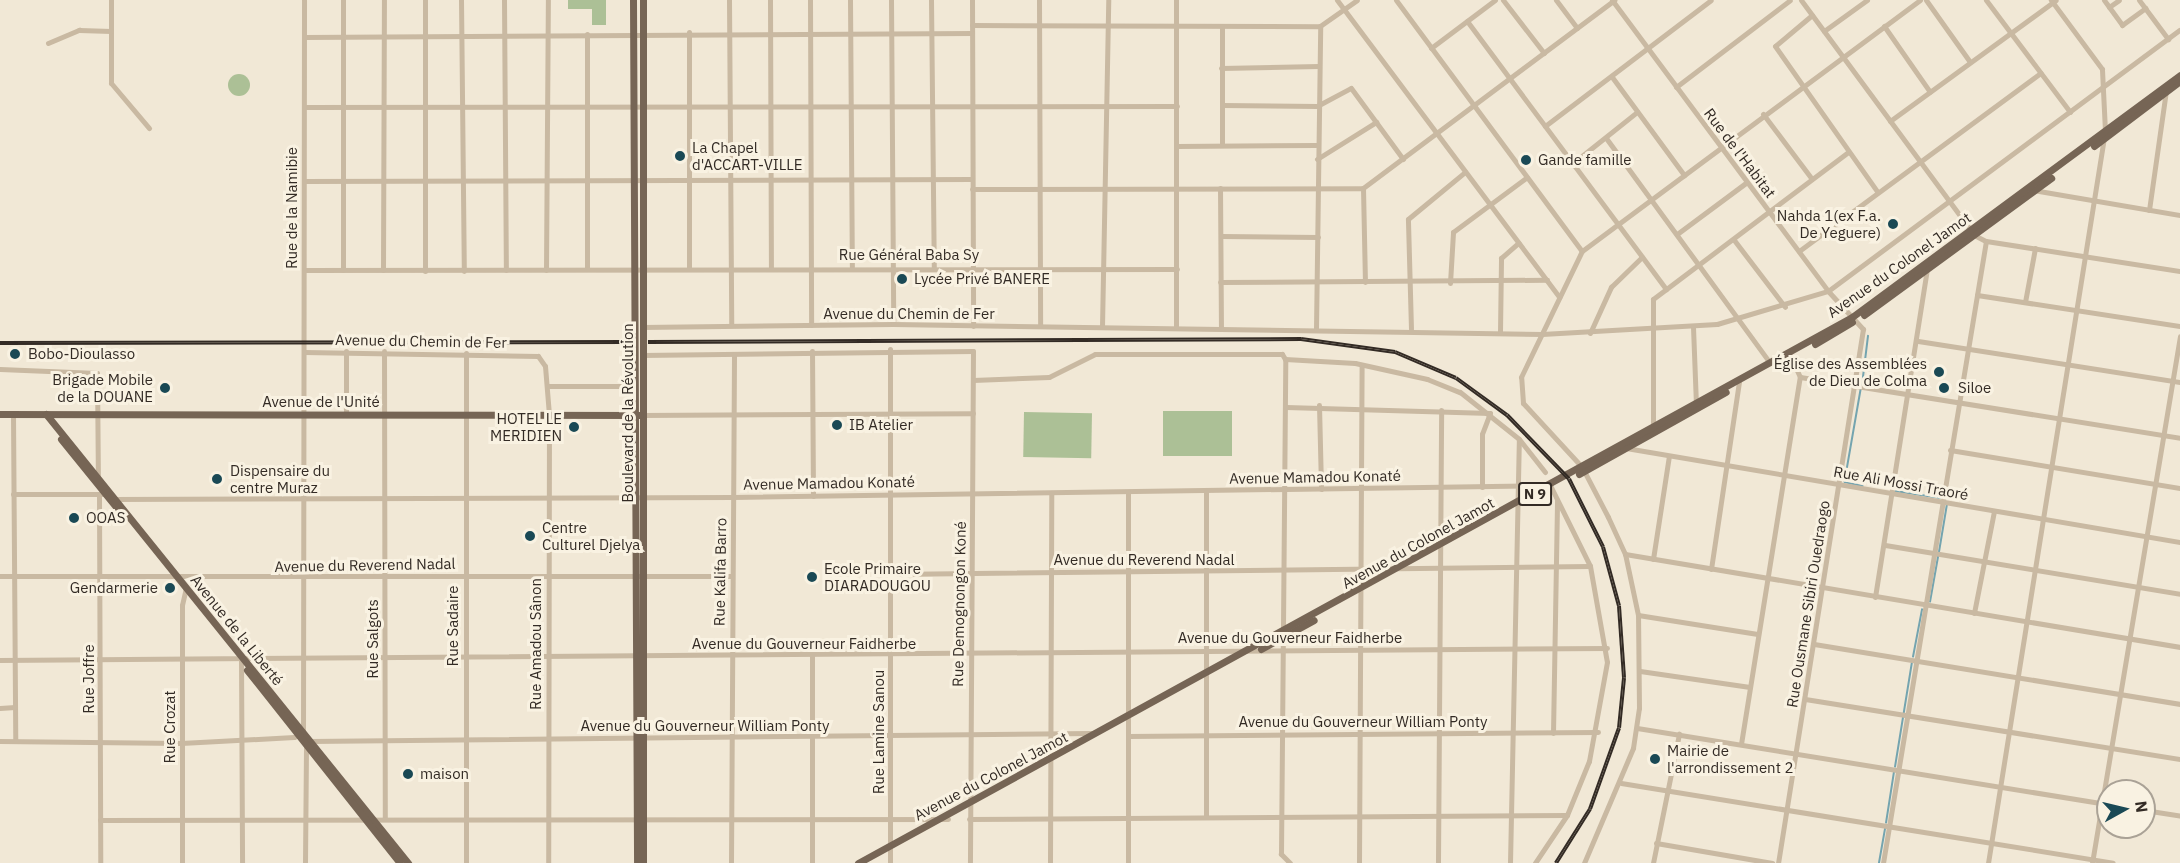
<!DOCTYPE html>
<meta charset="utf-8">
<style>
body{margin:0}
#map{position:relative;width:2180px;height:863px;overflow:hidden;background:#f1e8d6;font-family:"IBM Plex Sans",sans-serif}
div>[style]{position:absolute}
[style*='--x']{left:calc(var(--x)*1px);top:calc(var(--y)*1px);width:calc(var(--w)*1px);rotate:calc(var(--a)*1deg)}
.green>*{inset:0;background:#acc096;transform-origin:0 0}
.round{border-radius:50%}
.stream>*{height:1.5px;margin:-0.75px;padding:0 0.75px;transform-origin:0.75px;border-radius:0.75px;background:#74a4af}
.minor>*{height:5px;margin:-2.5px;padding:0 2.5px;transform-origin:2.5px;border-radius:2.5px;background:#c9b9a2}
.major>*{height:7px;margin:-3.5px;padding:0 3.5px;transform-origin:3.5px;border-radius:3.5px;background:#766555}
.rail>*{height:4px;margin-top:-2px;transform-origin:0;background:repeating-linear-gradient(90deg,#f9f2e2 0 4.5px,#332b25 0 9px);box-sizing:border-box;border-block:2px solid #332b25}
.dots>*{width:16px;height:16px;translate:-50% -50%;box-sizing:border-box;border:3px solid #f9f2e2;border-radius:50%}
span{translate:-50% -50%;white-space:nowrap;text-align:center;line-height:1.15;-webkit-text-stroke:6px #f9f2e2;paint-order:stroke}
.shield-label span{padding:2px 4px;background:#f9f2e2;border:2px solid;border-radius:4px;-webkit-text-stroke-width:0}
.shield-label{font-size:14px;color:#332b25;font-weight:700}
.poi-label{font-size:15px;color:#332b25}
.left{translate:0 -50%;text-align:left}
.right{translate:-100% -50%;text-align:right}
.street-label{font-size:15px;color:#332b25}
.north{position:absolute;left:2096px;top:779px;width:60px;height:60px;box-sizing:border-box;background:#f9f2e2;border:2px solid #aaa296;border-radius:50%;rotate:82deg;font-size:16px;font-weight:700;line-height:24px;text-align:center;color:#332b25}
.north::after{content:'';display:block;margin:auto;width:21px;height:27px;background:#1a4955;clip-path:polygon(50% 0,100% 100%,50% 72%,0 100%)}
</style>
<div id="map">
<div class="green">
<div style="clip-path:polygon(568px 0,606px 0,606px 25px,592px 25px,592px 9px,568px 9px)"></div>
<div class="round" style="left:228px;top:74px;width:22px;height:22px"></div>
<div style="left:1163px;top:411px;width:69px;height:45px"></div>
<div style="left:1024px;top:412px;width:68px;height:45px;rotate:1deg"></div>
</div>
<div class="stream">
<div style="--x:1862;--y:385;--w:49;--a:-83"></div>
<div style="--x:1861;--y:390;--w:93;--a:99.9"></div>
<div style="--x:1845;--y:482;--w:18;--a:13"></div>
<div style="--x:1895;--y:491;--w:46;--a:8.8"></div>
<div style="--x:1939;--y:552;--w:49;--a:-80.5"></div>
<div style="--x:1930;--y:602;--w:46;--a:-79.9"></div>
<div style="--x:1913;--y:657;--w:48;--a:-79.2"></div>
<div style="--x:1895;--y:767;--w:106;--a:-80.8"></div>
<div style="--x:1886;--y:823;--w:52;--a:-81.1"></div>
<div style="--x:1879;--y:863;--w:36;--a:-80"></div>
</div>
<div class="minor">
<div style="--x:111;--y:0;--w:83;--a:90"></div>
<div style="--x:111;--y:83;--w:59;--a:49.8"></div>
<div style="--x:343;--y:0;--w:270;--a:90"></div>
<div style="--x:461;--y:0;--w:271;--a:89.4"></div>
<div style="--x:504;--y:0;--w:270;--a:89.6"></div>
<div style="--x:729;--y:0;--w:325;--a:89.6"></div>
<div style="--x:770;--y:0;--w:268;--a:89.8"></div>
<div style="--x:810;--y:0;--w:325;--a:89.8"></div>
<div style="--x:850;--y:0;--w:267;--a:89.6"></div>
<div style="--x:891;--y:0;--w:324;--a:89.6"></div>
<div style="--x:931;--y:0;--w:267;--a:89.4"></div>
<div style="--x:972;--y:0;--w:326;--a:89.8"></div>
<div style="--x:1039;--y:0;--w:326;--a:89.8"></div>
<div style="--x:1337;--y:0;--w:371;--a:53.2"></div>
<div style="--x:1396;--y:0;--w:312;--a:53.5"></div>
<div style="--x:1503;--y:0;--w:67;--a:52.3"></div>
<div style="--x:1556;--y:0;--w:35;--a:53"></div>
<div style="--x:1612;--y:0;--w:362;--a:53.4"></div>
<div style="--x:1828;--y:291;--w:52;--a:47.4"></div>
<div style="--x:1863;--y:329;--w:541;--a:99.04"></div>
<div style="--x:1801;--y:0;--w:292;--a:53.6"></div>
<div style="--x:1974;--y:235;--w:13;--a:27"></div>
<div style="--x:1986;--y:241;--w:196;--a:8.8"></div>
<div style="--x:1926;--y:0;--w:76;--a:54.6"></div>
<div style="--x:1986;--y:0;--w:140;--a:53.1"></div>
<div style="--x:2104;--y:0;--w:31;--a:54"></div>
<div style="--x:2122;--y:25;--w:29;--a:-36"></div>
<div style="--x:2139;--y:0;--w:49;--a:53.4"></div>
<div style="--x:2109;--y:7;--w:12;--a:-35"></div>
<div style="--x:1812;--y:15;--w:48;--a:140"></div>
<div style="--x:1775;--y:46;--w:177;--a:54.9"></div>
<div style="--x:1467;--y:21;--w:334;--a:53.4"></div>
<div style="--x:972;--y:25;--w:348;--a:0.2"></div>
<div style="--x:1320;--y:26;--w:45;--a:-35.1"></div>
<div style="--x:1884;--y:26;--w:80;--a:55.1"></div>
<div style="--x:1824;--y:31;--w:53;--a:-35.8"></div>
<div style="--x:304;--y:37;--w:668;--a:-0.34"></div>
<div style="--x:48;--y:43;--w:34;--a:-23"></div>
<div style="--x:79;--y:30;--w:32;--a:2"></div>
<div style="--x:1431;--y:48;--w:80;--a:-36.9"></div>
<div style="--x:1221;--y:68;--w:98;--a:-1.2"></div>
<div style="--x:1612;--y:77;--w:122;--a:53.7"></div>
<div style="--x:1676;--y:87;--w:143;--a:-37.3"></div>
<div style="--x:1222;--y:105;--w:95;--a:0.6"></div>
<div style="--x:1317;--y:106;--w:38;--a:-28"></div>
<div style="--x:1351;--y:88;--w:88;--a:53.8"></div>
<div style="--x:304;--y:107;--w:873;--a:-0.07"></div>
<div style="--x:1763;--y:114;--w:81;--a:53"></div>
<div style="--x:1890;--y:121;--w:205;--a:-36.1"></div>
<div style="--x:1545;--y:126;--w:208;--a:-37.2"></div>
<div style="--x:1606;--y:138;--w:278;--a:53.9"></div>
<div style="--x:1222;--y:145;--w:119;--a:-90"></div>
<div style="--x:1177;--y:146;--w:139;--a:-0.4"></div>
<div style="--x:1317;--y:159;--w:70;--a:-32.1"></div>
<div style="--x:1573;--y:163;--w:82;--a:-38.6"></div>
<div style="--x:304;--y:181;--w:667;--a:-0.17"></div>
<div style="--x:1220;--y:188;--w:139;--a:89.6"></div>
<div style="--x:1363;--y:188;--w:94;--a:88.8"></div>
<div style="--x:972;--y:189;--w:391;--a:-0.1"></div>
<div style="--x:1363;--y:188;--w:314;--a:-36.8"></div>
<div style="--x:2033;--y:190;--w:149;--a:9.7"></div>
<div style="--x:2149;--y:210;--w:120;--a:-81.9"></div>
<div style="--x:1677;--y:234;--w:87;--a:-36.6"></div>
<div style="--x:1221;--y:236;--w:97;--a:0.6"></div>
<div style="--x:1734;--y:240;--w:84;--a:52.7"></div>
<div style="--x:1799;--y:251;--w:300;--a:-36.4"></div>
<div style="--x:587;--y:269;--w:235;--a:-90"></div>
<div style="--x:689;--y:269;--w:237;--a:-90"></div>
<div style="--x:304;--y:270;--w:873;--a:-0.07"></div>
<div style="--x:383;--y:270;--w:270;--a:-89.8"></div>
<div style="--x:546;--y:270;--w:270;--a:-89.6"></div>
<div style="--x:425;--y:271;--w:271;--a:-90"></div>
<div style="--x:1220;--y:282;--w:327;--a:-0.4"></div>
<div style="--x:1450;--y:283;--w:51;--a:-86.6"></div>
<div style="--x:1453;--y:232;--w:92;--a:-36.6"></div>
<div style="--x:1977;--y:295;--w:205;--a:8.7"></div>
<div style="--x:2025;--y:302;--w:55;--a:-79.5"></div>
<div style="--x:642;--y:327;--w:251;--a:-0.7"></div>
<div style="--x:893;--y:324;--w:649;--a:0.88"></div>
<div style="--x:1542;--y:334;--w:175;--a:-3.3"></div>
<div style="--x:1717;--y:324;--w:116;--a:-16.6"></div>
<div style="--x:1828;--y:291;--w:438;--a:-36.6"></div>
<div style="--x:1102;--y:327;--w:327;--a:-88.9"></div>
<div style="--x:1176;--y:327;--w:327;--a:-90"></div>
<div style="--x:1693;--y:327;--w:77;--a:87.8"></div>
<div style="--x:1316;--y:329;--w:303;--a:-89.2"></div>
<div style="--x:1411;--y:329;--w:110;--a:-91.6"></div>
<div style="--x:1408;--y:219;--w:74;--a:-39.5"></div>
<div style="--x:1500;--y:332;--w:74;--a:-89.2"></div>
<div style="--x:1501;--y:258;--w:23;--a:-41"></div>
<div style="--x:1590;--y:333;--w:51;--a:-65.5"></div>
<div style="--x:1611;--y:287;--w:43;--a:-44.1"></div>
<div style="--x:1918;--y:341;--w:265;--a:8.9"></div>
<div style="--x:384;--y:351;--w:468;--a:89.9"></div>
<div style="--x:812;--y:351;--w:145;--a:89.6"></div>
<div style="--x:304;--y:352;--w:234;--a:1"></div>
<div style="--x:538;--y:356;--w:12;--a:55"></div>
<div style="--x:545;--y:366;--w:49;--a:85.3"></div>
<div style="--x:549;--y:415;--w:448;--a:90.1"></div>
<div style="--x:466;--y:353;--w:510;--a:90"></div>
<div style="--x:642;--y:355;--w:331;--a:-0.7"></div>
<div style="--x:973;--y:351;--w:512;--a:90.34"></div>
<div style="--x:0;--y:369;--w:97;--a:2.4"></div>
<div style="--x:97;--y:373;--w:106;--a:89.5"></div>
<div style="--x:1800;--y:377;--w:385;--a:9.1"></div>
<div style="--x:973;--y:380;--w:76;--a:-2.3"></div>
<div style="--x:1049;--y:377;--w:51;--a:-26.6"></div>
<div style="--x:1095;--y:354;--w:187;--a:0"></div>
<div style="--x:1282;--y:354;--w:6;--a:59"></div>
<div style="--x:549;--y:386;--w:86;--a:0"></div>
<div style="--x:1319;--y:405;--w:84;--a:88.6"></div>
<div style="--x:1286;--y:407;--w:204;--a:1.7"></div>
<div style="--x:1490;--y:413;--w:22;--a:111"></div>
<div style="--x:1482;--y:434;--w:53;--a:90"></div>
<div style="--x:13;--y:414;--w:327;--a:89.6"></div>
<div style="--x:346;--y:415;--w:64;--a:-90"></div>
<div style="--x:642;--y:415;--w:331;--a:-0.3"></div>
<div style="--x:1653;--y:427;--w:128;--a:-90"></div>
<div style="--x:1653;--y:299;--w:244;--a:-37"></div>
<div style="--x:1626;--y:448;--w:562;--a:9.63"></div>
<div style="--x:1950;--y:450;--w:233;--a:9.4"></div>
<div style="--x:13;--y:494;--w:89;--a:0"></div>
<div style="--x:99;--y:495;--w:368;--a:89.8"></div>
<div style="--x:113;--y:499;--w:620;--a:-0.18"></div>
<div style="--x:733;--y:497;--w:817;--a:-0.84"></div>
<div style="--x:1550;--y:485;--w:90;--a:63.7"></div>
<div style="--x:1590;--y:566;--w:97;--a:80"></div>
<div style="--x:1607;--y:662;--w:101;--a:100.3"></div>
<div style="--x:1589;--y:761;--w:58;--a:112.2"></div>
<div style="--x:1567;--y:815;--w:58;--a:123.7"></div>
<div style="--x:1885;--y:545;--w:299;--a:9.4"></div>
<div style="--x:1625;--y:554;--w:563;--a:9.51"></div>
<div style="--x:1653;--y:559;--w:104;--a:-81.2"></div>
<div style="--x:1711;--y:569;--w:190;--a:-81.5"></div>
<div style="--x:890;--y:574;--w:700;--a:-0.65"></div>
<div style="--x:0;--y:576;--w:731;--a:0"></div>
<div style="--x:1875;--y:597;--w:332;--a:-81"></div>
<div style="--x:1974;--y:613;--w:104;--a:-78.9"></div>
<div style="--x:1638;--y:615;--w:121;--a:9"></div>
<div style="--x:1814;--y:644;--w:371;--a:9.3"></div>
<div style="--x:241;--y:657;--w:206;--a:89.7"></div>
<div style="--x:0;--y:660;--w:1607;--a:-0.43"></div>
<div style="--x:1640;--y:671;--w:111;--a:8.3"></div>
<div style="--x:1805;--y:699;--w:380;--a:9.1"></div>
<div style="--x:0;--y:708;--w:15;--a:-4"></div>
<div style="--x:1637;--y:728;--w:477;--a:9.2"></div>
<div style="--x:1553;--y:733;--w:233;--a:-89"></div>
<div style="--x:1128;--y:736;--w:470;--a:-0.5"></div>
<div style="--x:0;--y:741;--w:181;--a:0.6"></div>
<div style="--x:181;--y:743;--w:113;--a:-3"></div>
<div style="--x:294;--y:737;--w:10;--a:-24"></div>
<div style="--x:303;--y:733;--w:733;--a:-89.92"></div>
<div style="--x:1741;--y:744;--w:372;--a:-80.9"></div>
<div style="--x:1800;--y:377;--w:26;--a:-115"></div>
<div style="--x:1621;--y:783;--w:498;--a:9.2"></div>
<div style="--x:2144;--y:810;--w:36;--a:9"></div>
<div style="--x:1206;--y:817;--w:325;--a:-90"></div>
<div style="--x:969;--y:819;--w:598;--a:-0.38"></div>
<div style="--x:100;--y:820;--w:848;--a:-0.07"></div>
<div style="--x:1656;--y:843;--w:118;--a:9.8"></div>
<div style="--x:182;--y:863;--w:258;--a:-90"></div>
<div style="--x:182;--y:605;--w:17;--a:-77"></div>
<div style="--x:305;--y:863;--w:117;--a:-89.5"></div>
<div style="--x:306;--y:746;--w:6;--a:-51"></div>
<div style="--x:310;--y:741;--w:781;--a:-0.59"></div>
<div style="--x:731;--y:863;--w:509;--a:-89.66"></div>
<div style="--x:812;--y:863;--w:207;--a:-90"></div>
<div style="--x:890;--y:863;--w:514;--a:-90"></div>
<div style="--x:1050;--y:863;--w:370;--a:-89.8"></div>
<div style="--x:1128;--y:863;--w:371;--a:-90"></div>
<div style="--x:1290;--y:863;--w:13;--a:-135"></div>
<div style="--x:1281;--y:854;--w:495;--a:-89.5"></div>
<div style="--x:1285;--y:359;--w:70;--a:3.3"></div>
<div style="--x:1355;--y:363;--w:74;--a:12.5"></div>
<div style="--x:1427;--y:379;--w:35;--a:22"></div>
<div style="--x:1460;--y:392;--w:75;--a:38.5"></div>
<div style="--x:1519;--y:439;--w:42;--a:51.8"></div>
<div style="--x:1359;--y:863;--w:498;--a:-89.7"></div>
<div style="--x:1438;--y:863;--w:453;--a:-89.6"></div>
<div style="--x:1510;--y:863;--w:424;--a:-88.8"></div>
<div style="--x:1584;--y:863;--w:125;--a:-66.9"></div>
<div style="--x:1633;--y:748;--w:40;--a:-81.5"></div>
<div style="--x:1639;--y:708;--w:93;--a:-90.6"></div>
<div style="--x:1638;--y:615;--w:62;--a:-102"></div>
<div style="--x:1625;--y:554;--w:41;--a:-114.7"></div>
<div style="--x:1608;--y:517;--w:56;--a:-117.5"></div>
<div style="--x:1582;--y:467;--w:87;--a:-132.7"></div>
<div style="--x:1523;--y:403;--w:26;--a:-94"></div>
<div style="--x:1521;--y:377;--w:140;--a:-64.2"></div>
<div style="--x:1582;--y:251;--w:421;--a:-36.6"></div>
<div style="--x:1653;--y:863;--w:132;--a:-78.6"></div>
<div style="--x:1883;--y:863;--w:630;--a:-80.6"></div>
<div style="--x:1988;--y:863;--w:741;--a:-80.92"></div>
<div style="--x:2105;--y:131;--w:62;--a:-92.8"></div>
<div style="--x:2102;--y:69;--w:86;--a:-126.5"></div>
<div style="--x:2092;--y:863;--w:534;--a:-80.52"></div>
</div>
<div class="major">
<div style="--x:633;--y:0;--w:863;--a:89.73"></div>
<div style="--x:643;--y:0;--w:863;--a:90"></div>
<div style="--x:2094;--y:146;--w:108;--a:-37.1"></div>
<div style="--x:1864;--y:315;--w:232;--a:-36.2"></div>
<div style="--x:1815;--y:344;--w:43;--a:-30.7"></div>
<div style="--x:0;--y:414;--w:640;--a:0.09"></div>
<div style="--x:46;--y:414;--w:577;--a:51.12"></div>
<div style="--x:61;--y:439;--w:87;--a:51"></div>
<div style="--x:1579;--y:474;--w:168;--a:-29.2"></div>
<div style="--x:1261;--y:649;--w:60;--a:-28.7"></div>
<div style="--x:247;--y:670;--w:246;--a:51.6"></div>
<div style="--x:858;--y:863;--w:1134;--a:-28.78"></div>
<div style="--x:1852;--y:317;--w:408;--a:-36.4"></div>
</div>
<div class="rail">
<div style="--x:648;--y:342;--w:653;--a:-0.26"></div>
<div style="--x:1301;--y:339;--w:95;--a:7.9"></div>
<div style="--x:1395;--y:352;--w:66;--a:23.1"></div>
<div style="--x:1456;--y:378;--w:63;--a:36"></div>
<div style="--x:1507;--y:415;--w:89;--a:45.9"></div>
<div style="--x:1569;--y:479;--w:76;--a:63.4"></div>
<div style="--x:1603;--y:547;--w:61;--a:74.8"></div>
<div style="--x:1619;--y:606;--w:72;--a:86"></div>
<div style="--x:1624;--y:678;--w:50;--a:95.7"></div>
<div style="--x:1619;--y:728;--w:86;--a:109.7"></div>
<div style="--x:1590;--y:809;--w:64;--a:122.2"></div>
<div style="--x:0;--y:343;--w:628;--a:-0.09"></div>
</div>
<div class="dots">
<div style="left:680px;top:156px;background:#1a4955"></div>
<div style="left:1526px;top:160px;background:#1a4955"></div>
<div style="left:1893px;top:224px;background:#1a4955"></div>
<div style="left:902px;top:279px;background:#1a4955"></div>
<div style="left:15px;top:354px;background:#1a4955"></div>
<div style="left:1939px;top:372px;background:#1a4955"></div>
<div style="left:165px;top:388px;background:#1a4955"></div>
<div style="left:1944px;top:388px;background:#1a4955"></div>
<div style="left:837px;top:425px;background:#1a4955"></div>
<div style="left:574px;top:427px;background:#1a4955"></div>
<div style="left:217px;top:479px;background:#1a4955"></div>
<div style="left:74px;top:518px;background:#1a4955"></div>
<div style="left:530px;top:536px;background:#1a4955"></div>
<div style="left:812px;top:577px;background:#1a4955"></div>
<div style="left:170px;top:588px;background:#1a4955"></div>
<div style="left:1655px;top:759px;background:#1a4955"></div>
<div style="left:408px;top:774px;background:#1a4955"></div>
</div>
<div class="shield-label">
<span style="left:1535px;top:494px">N 9</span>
</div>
<div class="poi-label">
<span class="left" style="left:692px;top:156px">La Chapel<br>d'ACCART-VILLE</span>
<span class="left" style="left:1538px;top:160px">Gande famille</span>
<span class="right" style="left:1881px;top:224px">Nahda 1(ex F.a.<br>De Yeguere)</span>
<span class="left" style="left:914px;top:279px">Lycée Privé BANERE</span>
<span class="left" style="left:28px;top:354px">Bobo-Dioulasso</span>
<span class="right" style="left:1927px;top:372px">Église des Assemblées<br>de Dieu de Colma</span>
<span class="right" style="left:153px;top:388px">Brigade Mobile<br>de la DOUANE</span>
<span class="left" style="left:1958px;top:388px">Siloe</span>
<span class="right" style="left:562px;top:427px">HOTEL LE<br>MERIDIEN</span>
<span class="left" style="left:849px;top:425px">IB Atelier</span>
<span class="left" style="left:230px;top:479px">Dispensaire du<br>centre Muraz</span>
<span class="left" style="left:86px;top:518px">OOAS</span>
<span class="left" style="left:542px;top:536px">Centre<br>Culturel Djelya</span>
<span class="left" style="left:824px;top:577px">Ecole Primaire<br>DIARADOUGOU</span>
<span class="right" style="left:158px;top:588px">Gendarmerie</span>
<span class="left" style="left:1667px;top:759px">Mairie de<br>l'arrondissement 2</span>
<span class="left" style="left:420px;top:774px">maison</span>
</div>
<div class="street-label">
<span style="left:1740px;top:153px;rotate:53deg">Rue de l'Habitat</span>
<span style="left:292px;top:208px;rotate:-90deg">Rue de la Namibie</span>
<span style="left:909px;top:255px">Rue Général Baba Sy</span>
<span style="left:1899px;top:265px;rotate:-35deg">Avenue du Colonel Jamot</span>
<span style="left:909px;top:314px">Avenue du Chemin de Fer</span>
<span style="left:421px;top:341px;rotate:1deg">Avenue du Chemin de Fer</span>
<span style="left:321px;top:402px">Avenue de l'Unité</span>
<span style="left:628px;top:413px;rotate:-90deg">Boulevard de la Révolution</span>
<span style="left:1315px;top:477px;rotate:-1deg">Avenue Mamadou Konaté</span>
<span style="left:829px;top:483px;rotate:-1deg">Avenue Mamadou Konaté</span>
<span style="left:1901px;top:483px;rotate:10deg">Rue Ali Mossi Traoré</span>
<span style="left:1418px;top:543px;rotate:-29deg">Avenue du Colonel Jamot</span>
<span style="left:1144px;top:560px">Avenue du Reverend Nadal</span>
<span style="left:365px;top:565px;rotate:-1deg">Avenue du Reverend Nadal</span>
<span style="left:720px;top:572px;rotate:-89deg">Rue Kalifa Barro</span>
<span style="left:959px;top:604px;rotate:-89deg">Rue Demognongon Koné</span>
<span style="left:1808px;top:604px;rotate:-81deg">Rue Ousmane Sibiri Ouedraogo</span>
<span style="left:453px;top:626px;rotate:-90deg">Rue Sadaire</span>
<span style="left:237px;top:630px;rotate:51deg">Avenue de la Liberté</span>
<span style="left:1290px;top:638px">Avenue du Gouverneur Faidherbe</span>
<span style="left:373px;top:639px;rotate:-90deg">Rue Salgots</span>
<span style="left:536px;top:644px;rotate:-90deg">Rue Amadou Sânon</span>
<span style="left:804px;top:644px">Avenue du Gouverneur Faidherbe</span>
<span style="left:89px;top:679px;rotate:-90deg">Rue Joffre</span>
<span style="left:1363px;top:722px">Avenue du Gouverneur William Ponty</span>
<span style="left:705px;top:726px">Avenue du Gouverneur William Ponty</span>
<span style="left:170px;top:727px;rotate:-90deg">Rue Crozat</span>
<span style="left:879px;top:732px;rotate:-90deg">Rue Lamine Sanou</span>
<span style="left:991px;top:776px;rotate:-28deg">Avenue du Colonel Jamot</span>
</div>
<div class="north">N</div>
</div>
